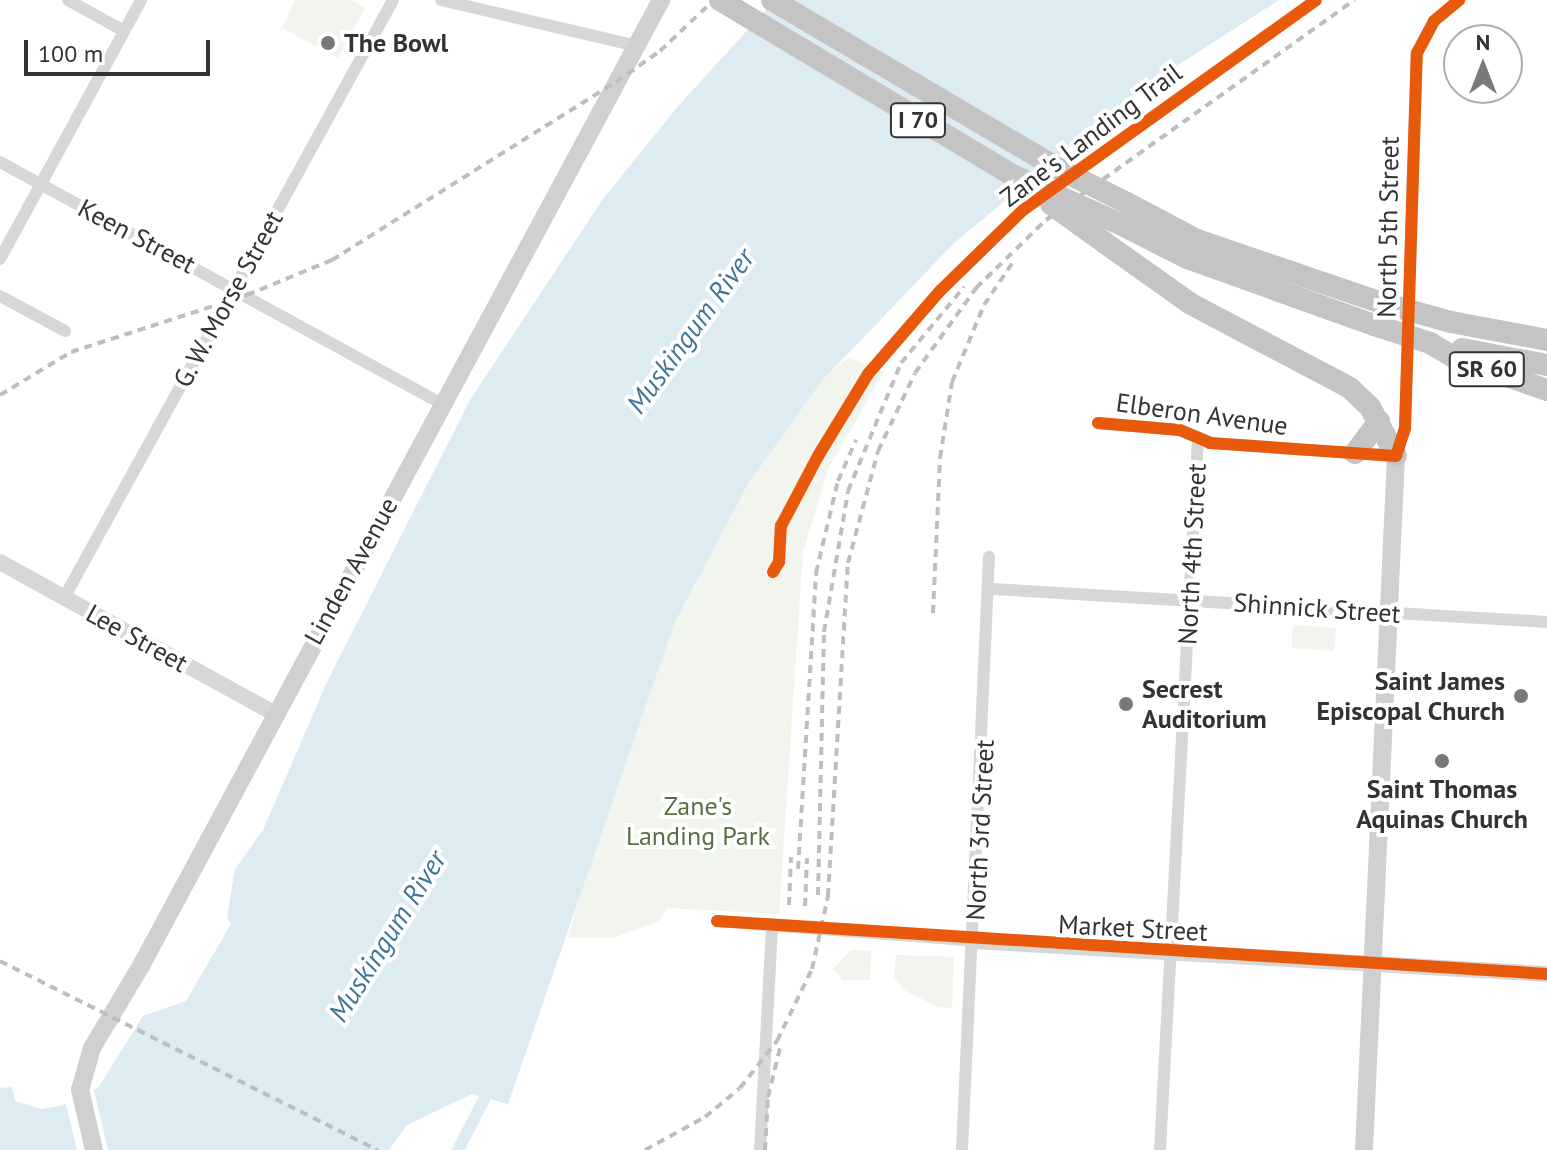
<!DOCTYPE html>
<style>
body{margin:0}
#map{position:relative;width:1547px;height:1150px;overflow:hidden;background:#fff;font-family:"PT Sans",sans-serif}
div>[style]{position:absolute}
[style*='--x']{left:calc(var(--x)*1px);top:calc(var(--y)*1px);width:calc(var(--w)*1px);rotate:calc(var(--a)*1deg)}
.green>*{inset:0;background:#f1f5ed;transform-origin:0 0}
.water>*{inset:0;background:#ddebf3}
.pier>*{inset:0;background:#fff}
.canal>*{height:12px;margin:-6px;padding:0 6px;transform-origin:6px;border-radius:6px;background:#ddebf3}
.minor>*{height:12px;margin:-6px;padding:0 6px;transform-origin:6px;border-radius:6px;background:#d7d7d7}
.tertiary>*{height:16px;margin:-8px;padding:0 8px;transform-origin:8px;border-radius:8px;background:#d7d7d7}
.secondary>*{height:18px;margin:-9px;padding:0 9px;transform-origin:9px;border-radius:9px;background:#d0d0d0}
.motorway>*{height:22px;margin:-11px;padding:0 11px;transform-origin:11px;border-radius:11px;background:#c4c4c4}
.rail>*{height:4px;margin-top:-2px;transform-origin:0;background:repeating-linear-gradient(90deg,#bebebe 0 8px,transparent 0 14px)}
.motorway-bridge>*{height:22px;margin:-11px;padding:0 11px;transform-origin:11px;border-radius:11px;background:#c4c4c4}
.cycleway>*{height:12px;margin:-6px;padding:0 6px;transform-origin:6px;border-radius:6px;background:#e8590c}
.dots>*{width:22px;height:22px;translate:-50% -50%;box-sizing:border-box;border:4px solid #fff;border-radius:50%}
span{translate:-50% -50%;white-space:nowrap;text-align:center;line-height:1.15;-webkit-text-stroke:8px #fff;paint-order:stroke}
.shield-label span{padding:2px 6px;background:#fff;border:2px solid;border-radius:6px;-webkit-text-stroke-width:0}
.shield-label{font-size:24px;color:#333;font-weight:700}
.poi-label{font-size:26px;color:#333;font-weight:700}
.left{translate:0 -50%;text-align:left}
.right{translate:-100% -50%;text-align:right}
.street-label{font-size:26px;color:#333}
.park-label{font-size:26px;color:#56703f}
.water-label{font-size:28px;color:#3f7597;font-style:italic}
.north{position:absolute;left:1443px;top:24px;width:80px;height:80px;box-sizing:border-box;background:#fff;border:2px solid #adadad;border-radius:50%;rotate:0deg;font-size:22px;font-weight:700;line-height:32px;text-align:center;color:#333}
.north::after{content:'';display:block;margin:auto;width:28px;height:36px;background:#7a7a7a;clip-path:polygon(50% 0,100% 100%,50% 72%,0 100%)}
.scale{position:absolute;left:24px;top:40px;width:186px;height:36px;box-sizing:border-box;border:4px solid #333;border-top:0;padding-left:10px;font-size:24px;line-height:28px;white-space:nowrap;color:#333;-webkit-text-stroke:6px #fff;paint-order:stroke}
</style>
<div id="map">
<div class="green">
<div style="clip-path:polygon(295px 0,351px 0,365px 8px,338px 58px,282px 28px)"></div>
<div style="clip-path:polygon(848px 357px,884px 372px,828px 469px,803px 552px,779px 914px,667px 908px,659px 921px,613px 938px,568px 938px,589px 863px,674px 624px,748px 484px,821px 382px)"></div>
<div style="left:1293px;top:625px;width:43px;height:23px;rotate:4deg"></div>
<div style="clip-path:polygon(851px 950px,871px 951px,870px 980px,843px 980px,833px 969px)"></div>
<div style="clip-path:polygon(896px 955px,954px 957px,952px 1008px,938px 1007px,904px 990px,894px 977px)"></div>
</div>
<div class="water">
<div style="clip-path:polygon(775px 0,1279px 0,1136px 92px,953px 244px,821px 382px,748px 484px,674px 624px,508px 1104px,472px 1094px,407px 1125px,389px 1150px,0 1150px,0 1088px,12px 1087px,15px 1101px,41px 1109px,61px 1106px,98px 1088px,143px 1016px,186px 1001px,231px 924px,227px 918px,235px 869px,263px 830px,327px 682px,470px 400px,603px 199px,679px 105px)"></div>
</div>
<div class="pier">
<div style="clip-path:polygon(93px 1086px,108px 1150px,77px 1150px,65px 1100px)"></div>
</div>
<div class="canal">
<div style="--x:458;--y:1150;--w:76;--a:-62.8"></div>
</div>
<div class="minor">
<div style="--x:68;--y:0;--w:64;--a:29"></div>
<div style="--x:441;--y:0;--w:201;--a:13.2"></div>
<div style="--x:0;--y:162;--w:504;--a:28.7"></div>
<div style="--x:0;--y:259;--w:295;--a:-61.4"></div>
<div style="--x:0;--y:296;--w:74;--a:28.3"></div>
<div style="--x:1098;--y:423;--w:82;--a:4.9"></div>
<div style="--x:1180;--y:430;--w:33;--a:23"></div>
<div style="--x:1210;--y:443;--w:186;--a:4"></div>
<div style="--x:1396;--y:456;--w:29;--a:-72"></div>
<div style="--x:1405;--y:428;--w:375;--a:-88.2"></div>
<div style="--x:1417;--y:53;--w:36;--a:-62"></div>
<div style="--x:1434;--y:21;--w:33;--a:-40"></div>
<div style="--x:992;--y:589;--w:556;--a:3.4"></div>
<div style="--x:64;--y:598;--w:683;--a:-61.18"></div>
<div style="--x:717;--y:921;--w:259;--a:4.4"></div>
<div style="--x:760;--y:1150;--w:225;--a:-86.9"></div>
<div style="--x:962;--y:1150;--w:594;--a:-87.39"></div>
<div style="--x:1160;--y:1150;--w:714;--a:-86.95"></div>
</div>
<div class="tertiary">
<div style="--x:0;--y:562;--w:313;--a:28.9"></div>
<div style="--x:975;--y:941;--w:573;--a:3.3"></div>
</div>
<div class="secondary">
<div style="--x:94;--y:1150;--w:62;--a:-103.1"></div>
<div style="--x:80;--y:1090;--w:44;--a:-74.1"></div>
<div style="--x:92;--y:1048;--w:98;--a:-59.2"></div>
<div style="--x:142;--y:964;--w:1095;--a:-61.7"></div>
<div style="--x:1364;--y:1150;--w:695;--a:-87.36"></div>
</div>
<div class="motorway">
<div style="--x:1127;--y:203;--w:79;--a:27.9"></div>
<div style="--x:1197;--y:240;--w:192;--a:18.8"></div>
<div style="--x:1122;--y:225;--w:73;--a:26.9"></div>
<div style="--x:1187;--y:258;--w:199;--a:19.7"></div>
<div style="--x:1105;--y:243;--w:105;--a:35.3"></div>
<div style="--x:1191;--y:304;--w:180;--a:27.8"></div>
<div style="--x:1350;--y:388;--w:28;--a:44"></div>
<div style="--x:1370;--y:407;--w:55;--a:62"></div>
<div style="--x:1451;--y:322;--w:98;--a:10.6"></div>
<div style="--x:1430;--y:343;--w:29;--a:31"></div>
<div style="--x:1455;--y:358;--w:97;--a:19.2"></div>
<div style="--x:1462;--y:349;--w:86;--a:10.7"></div>
<div style="--x:1355;--y:453;--w:40;--a:-53"></div>
</div>
<div class="rail">
<div style="--x:0;--y:395;--w:83;--a:-31.2"></div>
<div style="--x:71;--y:352;--w:185;--a:-17.9"></div>
<div style="--x:247;--y:295;--w:92;--a:-22.4"></div>
<div style="--x:332;--y:260;--w:335;--a:-32.1"></div>
<div style="--x:616;--y:82;--w:54;--a:-35.2"></div>
<div style="--x:660;--y:51;--w:74;--a:-43.4"></div>
<div style="--x:933;--y:613;--w:155;--a:-87.4"></div>
<div style="--x:940;--y:458;--w:77;--a:-81"></div>
<div style="--x:952;--y:382;--w:83;--a:-67.4"></div>
<div style="--x:984;--y:305;--w:52;--a:-56"></div>
<div style="--x:798;--y:869;--w:297;--a:-86.5"></div>
<div style="--x:816;--y:573;--w:95;--a:-76.6"></div>
<div style="--x:838;--y:481;--w:45;--a:-66.3"></div>
<div style="--x:818;--y:895;--w:263;--a:-88.7"></div>
<div style="--x:824;--y:632;--w:143;--a:-80.3"></div>
<div style="--x:848;--y:491;--w:139;--a:-67.5"></div>
<div style="--x:901;--y:363;--w:99;--a:-50.3"></div>
<div style="--x:789;--y:905;--w:48;--a:-87.6"></div>
<div style="--x:805;--y:906;--w:48;--a:-87.6"></div>
<div style="--x:0;--y:961;--w:422;--a:26.6"></div>
<div style="--x:645;--y:1150;--w:68;--a:-28.8"></div>
<div style="--x:705;--y:1117;--w:45;--a:-39.6"></div>
<div style="--x:740;--y:1088;--w:60;--a:-51.8"></div>
<div style="--x:777;--y:1041;--w:80;--a:-64.1"></div>
<div style="--x:812;--y:969;--w:75;--a:-77.6"></div>
<div style="--x:828;--y:896;--w:334;--a:-86.6"></div>
<div style="--x:848;--y:563;--w:116;--a:-75"></div>
<div style="--x:878;--y:451;--w:86;--a:-64.6"></div>
<div style="--x:915;--y:373;--w:105;--a:-54.3"></div>
<div style="--x:976;--y:288;--w:98;--a:-44.2"></div>
<div style="--x:1046;--y:220;--w:379;--a:-35.5"></div>
<div style="--x:765;--y:1150;--w:53;--a:-86.8"></div>
<div style="--x:768;--y:1097;--w:55;--a:-76.2"></div>
</div>
<div class="motorway-bridge">
<div style="--x:720;--y:0;--w:340;--a:30.9"></div>
<div style="--x:1012;--y:175;--w:121;--a:24.4"></div>
<div style="--x:772;--y:0;--w:333;--a:30.5"></div>
<div style="--x:1059;--y:169;--w:76;--a:26.6"></div>
<div style="--x:1051;--y:204;--w:67;--a:35.8"></div>
<div style="--x:1379;--y:302;--w:75;--a:15.5"></div>
<div style="--x:1374;--y:325;--w:59;--a:17.8"></div>
</div>
<div class="cycleway">
<div style="--x:1098;--y:423;--w:82;--a:4.9"></div>
<div style="--x:1180;--y:430;--w:33;--a:23"></div>
<div style="--x:1210;--y:443;--w:186;--a:4"></div>
<div style="--x:1396;--y:456;--w:29;--a:-72"></div>
<div style="--x:1405;--y:428;--w:375;--a:-88.2"></div>
<div style="--x:1417;--y:53;--w:36;--a:-62"></div>
<div style="--x:1434;--y:21;--w:33;--a:-40"></div>
<div style="--x:773;--y:572;--w:12;--a:-59"></div>
<div style="--x:779;--y:562;--w:36;--a:-87"></div>
<div style="--x:781;--y:526;--w:79;--a:-62.1"></div>
<div style="--x:818;--y:456;--w:96;--a:-58.6"></div>
<div style="--x:868;--y:374;--w:110;--a:-49.1"></div>
<div style="--x:940;--y:291;--w:116;--a:-44.3"></div>
<div style="--x:1023;--y:210;--w:360;--a:-35.6"></div>
<div style="--x:717;--y:921;--w:832;--a:3.65"></div>
</div>
<div class="dots">
<div style="left:328px;top:43px;background:#7a7a7a"></div>
<div style="left:1521px;top:696px;background:#7a7a7a"></div>
<div style="left:1126px;top:704px;background:#7a7a7a"></div>
<div style="left:1442px;top:761px;background:#7a7a7a"></div>
</div>
<div class="shield-label">
<span style="left:918px;top:120px">I 70</span>
<span style="left:1487px;top:369px">SR 60</span>
</div>
<div class="poi-label">
<span class="left" style="left:344px;top:43px">The Bowl</span>
<span class="right" style="left:1505px;top:696px">Saint James<br>Episcopal Church</span>
<span class="left" style="left:1142px;top:704px">Secrest<br>Auditorium</span>
<span style="left:1442px;top:804px">Saint Thomas<br>Aquinas Church</span>
</div>
<div class="street-label">
<span style="left:1091px;top:135px;rotate:-37deg">Zane's Landing Trail</span>
<span style="left:1388px;top:227px;rotate:-89deg">North 5th Street</span>
<span style="left:137px;top:236px;rotate:28deg">Keen Street</span>
<span style="left:228px;top:299px;rotate:-61deg">G. W. Morse Street</span>
<span style="left:1202px;top:414px;rotate:8deg">Elberon Avenue</span>
<span style="left:1192px;top:554px;rotate:-87deg">North 4th Street</span>
<span style="left:351px;top:571px;rotate:-61deg">Linden Avenue</span>
<span style="left:1317px;top:608px;rotate:4deg">Shinnick Street</span>
<span style="left:137px;top:638px;rotate:29deg">Lee Street</span>
<span style="left:980px;top:830px;rotate:-87deg">North 3rd Street</span>
<span style="left:1133px;top:928px;rotate:3deg">Market Street</span>
</div>
<div class="park-label">
<span style="left:698px;top:821px">Zane's<br>Landing Park</span>
</div>
<div class="water-label">
<span style="left:690px;top:331px;rotate:-54deg">Muskingum River</span>
<span style="left:387px;top:936px;rotate:-58deg">Muskingum River</span>
</div>
<div class="north">N</div>
<div class="scale">100 m</div>
</div>
